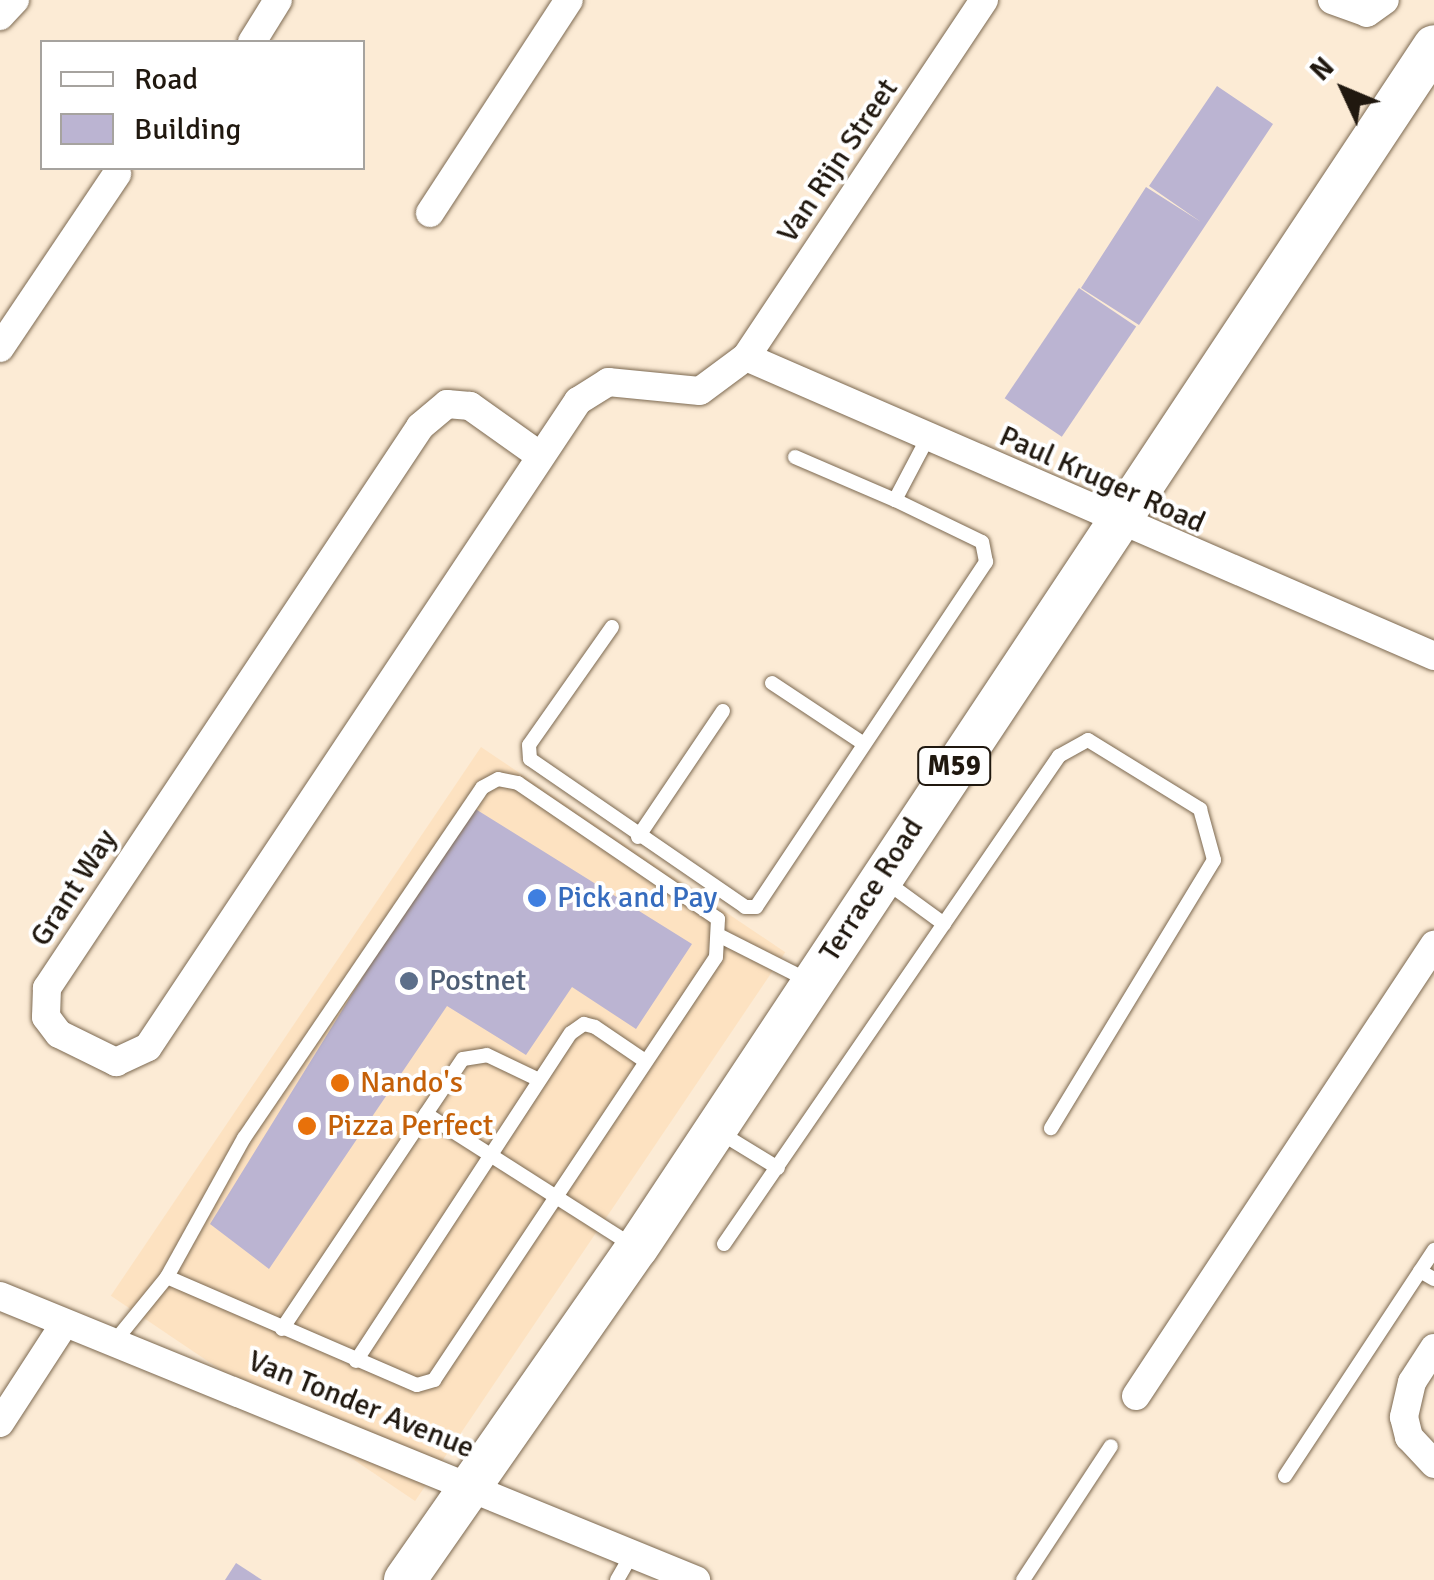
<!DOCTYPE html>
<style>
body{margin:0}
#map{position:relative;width:1434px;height:1580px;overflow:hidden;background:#fcebd5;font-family:Signika,sans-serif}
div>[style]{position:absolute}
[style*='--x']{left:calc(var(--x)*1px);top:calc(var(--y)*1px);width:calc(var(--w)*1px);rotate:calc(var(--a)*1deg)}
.built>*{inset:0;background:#fde2c1;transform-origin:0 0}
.building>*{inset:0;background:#bbb4d2;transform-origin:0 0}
.roads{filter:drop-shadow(0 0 2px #7c6951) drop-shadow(0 0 2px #7c6951)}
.lane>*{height:14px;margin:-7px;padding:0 7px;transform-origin:7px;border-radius:7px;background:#fff}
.street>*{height:28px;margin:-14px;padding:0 14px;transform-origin:14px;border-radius:14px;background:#fff}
.primary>*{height:42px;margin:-21px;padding:0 21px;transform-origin:21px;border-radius:21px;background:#fff}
.dots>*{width:28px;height:28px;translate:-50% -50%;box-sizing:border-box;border:5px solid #fff;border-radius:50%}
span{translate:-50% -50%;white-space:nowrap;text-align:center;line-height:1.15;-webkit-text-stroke:8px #fff;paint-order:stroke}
.shield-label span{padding:2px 8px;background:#fff;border:2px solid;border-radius:8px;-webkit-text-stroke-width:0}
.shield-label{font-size:28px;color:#20180f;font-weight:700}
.street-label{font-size:30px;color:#20180f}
.shop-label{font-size:30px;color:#366cbe}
.left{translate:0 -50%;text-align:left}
.service-label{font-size:30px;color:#4e5e75}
.food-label{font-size:30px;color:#c56008}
.legend{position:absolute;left:40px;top:40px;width:325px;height:130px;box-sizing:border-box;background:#fff;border:2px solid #a6a39f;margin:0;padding:12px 18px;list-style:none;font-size:30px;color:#20180f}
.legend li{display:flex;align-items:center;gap:20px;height:50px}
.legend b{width:50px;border:2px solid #a6a39f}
.north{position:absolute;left:1294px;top:40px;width:100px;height:100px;-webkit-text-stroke:8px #fff;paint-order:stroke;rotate:314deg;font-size:28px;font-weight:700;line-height:40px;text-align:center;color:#20180f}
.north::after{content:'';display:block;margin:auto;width:35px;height:45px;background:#20180f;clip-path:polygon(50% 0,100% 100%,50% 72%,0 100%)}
</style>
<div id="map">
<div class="built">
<div style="left:481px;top:747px;width:367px;height:662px;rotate:34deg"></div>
</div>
<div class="building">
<div style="clip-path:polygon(1217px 86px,1273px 124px,1139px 325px,1081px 288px,1146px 187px,1201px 222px,1149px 186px)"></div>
<div style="left:1079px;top:288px;width:69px;height:133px;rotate:34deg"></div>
<div style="clip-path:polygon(469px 805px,692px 944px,636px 1029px,572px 987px,526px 1055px,447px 1006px,269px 1269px,210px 1224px)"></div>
<div style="clip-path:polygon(236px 1563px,262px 1580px,225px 1580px)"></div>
</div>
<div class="roads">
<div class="lane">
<div style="--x:795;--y:457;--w:109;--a:23.3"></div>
<div style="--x:612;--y:627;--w:144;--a:125.1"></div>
<div style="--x:529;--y:745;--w:14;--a:86"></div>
<div style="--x:530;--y:759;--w:261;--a:34.5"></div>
<div style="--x:745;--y:907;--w:11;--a:0"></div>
<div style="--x:756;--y:907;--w:415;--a:-56.3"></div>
<div style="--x:986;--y:562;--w:20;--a:-101"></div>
<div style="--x:982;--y:542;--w:97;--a:-154.2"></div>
<div style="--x:895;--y:500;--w:69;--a:-62.3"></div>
<div style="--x:772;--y:683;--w:110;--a:33.5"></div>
<div style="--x:638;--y:837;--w:152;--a:-56"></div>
<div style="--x:885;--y:881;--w:73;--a:36.1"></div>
<div style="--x:722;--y:937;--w:100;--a:26.8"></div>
<div style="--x:426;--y:1114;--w:244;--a:32.5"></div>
<div style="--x:719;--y:1132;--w:69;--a:31.4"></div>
<div style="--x:724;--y:1244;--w:592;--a:-55.53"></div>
<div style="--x:1059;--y:756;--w:33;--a:-29"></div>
<div style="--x:1088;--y:740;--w:132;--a:31.6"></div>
<div style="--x:1200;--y:809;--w:53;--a:74.6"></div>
<div style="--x:1214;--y:860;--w:314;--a:121.3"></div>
<div style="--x:1420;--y:1271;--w:16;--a:30"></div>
<div style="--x:282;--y:1329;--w:325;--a:-56.2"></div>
<div style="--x:463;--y:1059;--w:24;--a:-9"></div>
<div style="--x:487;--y:1055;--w:55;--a:25.6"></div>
<div style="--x:115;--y:1341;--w:82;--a:-50.9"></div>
<div style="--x:167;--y:1277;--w:272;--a:23.4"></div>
<div style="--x:417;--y:1385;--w:18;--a:-16"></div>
<div style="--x:434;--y:1380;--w:508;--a:-56.31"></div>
<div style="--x:716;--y:957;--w:38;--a:-87"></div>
<div style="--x:718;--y:919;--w:242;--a:-145.8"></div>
<div style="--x:518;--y:783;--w:20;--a:-169"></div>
<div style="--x:498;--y:779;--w:18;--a:151"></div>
<div style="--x:482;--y:788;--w:423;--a:124.2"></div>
<div style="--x:244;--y:1138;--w:159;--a:119"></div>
<div style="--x:356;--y:1361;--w:392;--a:-56.8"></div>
<div style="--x:571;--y:1033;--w:16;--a:-35"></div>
<div style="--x:584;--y:1024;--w:11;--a:15"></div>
<div style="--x:595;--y:1027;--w:60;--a:34.2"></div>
<div style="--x:1285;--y:1476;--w:271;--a:-56.6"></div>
<div style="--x:617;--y:1580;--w:30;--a:-60"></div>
<div style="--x:1023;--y:1580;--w:160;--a:-56.7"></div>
</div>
<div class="street">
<div style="--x:1332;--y:0;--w:37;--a:20"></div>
<div style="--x:1367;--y:13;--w:22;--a:-36"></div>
<div style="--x:0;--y:16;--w:22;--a:-47"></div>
<div style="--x:252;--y:42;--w:49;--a:-58.2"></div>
<div style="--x:430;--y:213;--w:254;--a:-56.9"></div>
<div style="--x:0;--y:348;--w:210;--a:-56.1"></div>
<div style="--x:746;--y:357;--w:750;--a:23.49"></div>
<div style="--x:539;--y:455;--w:85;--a:-144.6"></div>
<div style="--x:470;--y:406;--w:23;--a:-175"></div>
<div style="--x:447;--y:404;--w:35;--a:140"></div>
<div style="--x:420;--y:427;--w:674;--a:123.62"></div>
<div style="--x:47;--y:988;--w:29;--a:92"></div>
<div style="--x:46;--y:1017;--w:21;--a:53"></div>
<div style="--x:59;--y:1034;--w:64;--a:26.2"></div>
<div style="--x:116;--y:1062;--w:35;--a:-25"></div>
<div style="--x:148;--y:1047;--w:776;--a:-56.35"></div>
<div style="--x:578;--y:401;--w:36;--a:-32"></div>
<div style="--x:608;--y:382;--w:92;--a:5.6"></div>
<div style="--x:700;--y:391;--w:57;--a:-36.5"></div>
<div style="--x:746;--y:357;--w:429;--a:-56.3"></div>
<div style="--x:0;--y:1296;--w:752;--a:22.2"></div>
<div style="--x:1434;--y:1348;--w:40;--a:122.9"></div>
<div style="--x:1412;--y:1382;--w:36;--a:103"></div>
<div style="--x:1404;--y:1417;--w:21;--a:76"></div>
<div style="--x:1409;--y:1437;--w:37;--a:47"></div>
<div style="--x:1136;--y:1396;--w:541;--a:-56.55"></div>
<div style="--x:0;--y:1423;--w:119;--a:-57"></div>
</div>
<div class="primary">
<div style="--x:405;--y:1580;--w:405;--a:-55.1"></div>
<div style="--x:637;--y:1248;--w:1442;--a:-56.45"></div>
</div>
</div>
<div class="dots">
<div style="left:537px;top:898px;background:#3f7fe0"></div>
<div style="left:409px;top:981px;background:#5c6f8a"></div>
<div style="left:340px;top:1083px;background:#e8710a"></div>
<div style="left:307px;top:1126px;background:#e8710a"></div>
</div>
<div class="shield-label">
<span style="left:954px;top:766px">M59</span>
</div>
<div class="street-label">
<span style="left:838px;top:161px;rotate:-56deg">Van Rijn Street</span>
<span style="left:1102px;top:480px;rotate:24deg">Paul Kruger Road</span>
<span style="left:74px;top:888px;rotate:-57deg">Grant Way</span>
<span style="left:872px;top:890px;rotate:-57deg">Terrace Road</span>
<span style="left:361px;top:1405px;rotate:22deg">Van Tonder Avenue</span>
</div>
<div class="shop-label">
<span class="left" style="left:557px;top:898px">Pick and Pay</span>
</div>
<div class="service-label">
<span class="left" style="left:429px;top:981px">Postnet</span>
</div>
<div class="food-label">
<span class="left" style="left:360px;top:1083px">Nando's</span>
<span class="left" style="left:327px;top:1126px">Pizza Perfect</span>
</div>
<ul class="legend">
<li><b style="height:12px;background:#fff"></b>Road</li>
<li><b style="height:28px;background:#bbb4d2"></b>Building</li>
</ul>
<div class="north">N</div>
</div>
